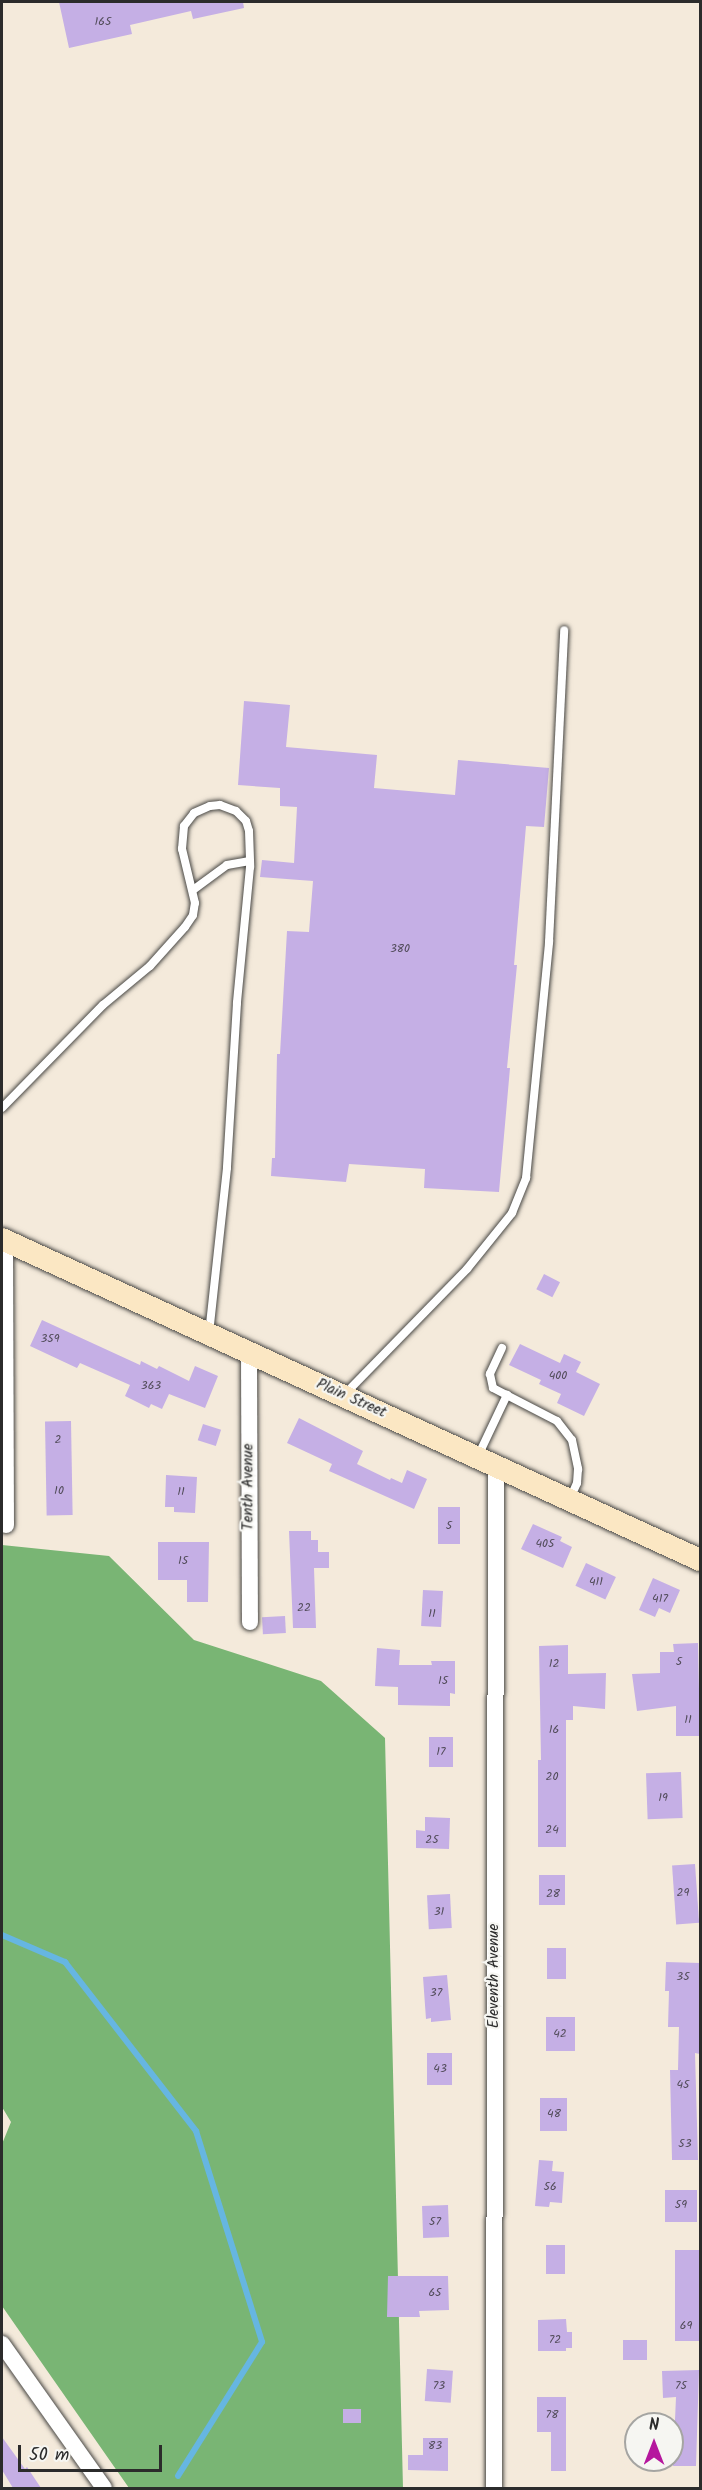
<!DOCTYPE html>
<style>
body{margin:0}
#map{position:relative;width:702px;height:2490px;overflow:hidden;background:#f4eadb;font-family:Kalam,sans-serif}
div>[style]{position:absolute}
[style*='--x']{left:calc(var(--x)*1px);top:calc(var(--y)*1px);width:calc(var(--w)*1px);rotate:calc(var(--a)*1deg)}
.forest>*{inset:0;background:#79b574}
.stream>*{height:6px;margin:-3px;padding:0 3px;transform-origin:3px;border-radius:3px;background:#66b6e1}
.building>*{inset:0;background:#c5afe5;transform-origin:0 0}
.roads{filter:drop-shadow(0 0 2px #494845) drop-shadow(0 0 2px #494845)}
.service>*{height:8px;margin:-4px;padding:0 4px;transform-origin:4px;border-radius:4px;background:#fff}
.minor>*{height:16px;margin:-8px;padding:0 8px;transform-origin:8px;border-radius:8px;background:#fff}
.secondary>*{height:22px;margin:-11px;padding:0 11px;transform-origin:11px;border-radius:11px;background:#fbe7c3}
span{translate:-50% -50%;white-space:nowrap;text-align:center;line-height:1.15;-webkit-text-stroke:4.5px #f6f6f2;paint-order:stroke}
.number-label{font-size:12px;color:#524c5a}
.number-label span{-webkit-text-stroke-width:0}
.street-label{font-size:15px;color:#2b2b2b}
.frame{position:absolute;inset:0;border:3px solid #2b2b2b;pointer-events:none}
.north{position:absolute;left:624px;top:2412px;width:60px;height:60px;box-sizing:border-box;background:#f6f6f2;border:2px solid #a5a5a2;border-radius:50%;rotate:0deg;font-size:16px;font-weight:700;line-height:24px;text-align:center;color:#2b2b2b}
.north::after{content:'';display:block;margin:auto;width:21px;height:27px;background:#b5179e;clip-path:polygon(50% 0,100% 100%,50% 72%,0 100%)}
.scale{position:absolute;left:18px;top:2445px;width:144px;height:27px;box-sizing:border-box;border:3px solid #2b2b2b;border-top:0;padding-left:8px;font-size:18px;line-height:21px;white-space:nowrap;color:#2b2b2b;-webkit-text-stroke:4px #f6f6f2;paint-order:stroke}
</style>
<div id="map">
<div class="forest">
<div style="clip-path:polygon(2px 1545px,109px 1556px,194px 1640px,321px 1681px,385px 1738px,403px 2488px,129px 2488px,2px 2306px,2px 2144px,11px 2122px,2px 2107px)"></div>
</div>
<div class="stream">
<div style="--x:2;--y:1935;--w:69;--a:23.2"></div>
<div style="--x:65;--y:1962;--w:214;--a:52.2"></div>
<div style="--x:196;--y:2131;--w:221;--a:72.6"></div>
<div style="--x:262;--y:2342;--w:158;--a:122.1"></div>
</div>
<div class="building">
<div style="clip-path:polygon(59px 2px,243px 2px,244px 8px,193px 19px,191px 11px,130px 25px,132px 34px,69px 48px)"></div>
<div style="clip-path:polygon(244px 701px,290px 705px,286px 747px,377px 755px,374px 788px,455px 795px,458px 760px,549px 768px,544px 827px,526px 826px,514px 965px,517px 965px,507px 1068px,510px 1068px,499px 1192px,424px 1188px,425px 1169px,349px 1164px,346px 1182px,271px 1176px,272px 1158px,275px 1158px,277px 1054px,280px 1054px,287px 931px,309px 932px,313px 881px,260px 877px,262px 860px,294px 863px,297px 807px,280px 806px,280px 788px,238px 785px)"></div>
<div style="left:544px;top:1274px;width:18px;height:17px;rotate:27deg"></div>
<div style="clip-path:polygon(42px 1320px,140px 1365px,141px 1361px,157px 1369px,159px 1366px,189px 1381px,195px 1366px,218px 1376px,205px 1408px,169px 1394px,162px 1409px,151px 1404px,149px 1408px,125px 1396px,130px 1385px,80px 1363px,77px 1368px,30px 1346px)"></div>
<div style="clip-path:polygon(520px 1344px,560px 1363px,564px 1354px,581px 1362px,576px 1372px,600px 1384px,584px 1416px,557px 1403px,561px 1394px,539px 1384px,541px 1380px,509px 1365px)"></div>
<div style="clip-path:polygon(299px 1418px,363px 1451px,357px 1464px,390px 1480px,391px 1478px,402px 1483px,407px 1470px,427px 1479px,414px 1509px,329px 1471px,332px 1464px,287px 1443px)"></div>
<div style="left:71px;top:1421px;width:94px;height:26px;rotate:89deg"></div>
<div style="left:203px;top:1424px;width:19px;height:17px;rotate:18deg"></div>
<div style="clip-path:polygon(166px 1475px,197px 1477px,195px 1513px,174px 1512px,174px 1507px,165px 1507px)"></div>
<div style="left:438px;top:1507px;width:22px;height:37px"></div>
<div style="clip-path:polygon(533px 1524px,562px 1537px,560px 1541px,572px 1547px,563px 1568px,521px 1549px)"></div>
<div style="clip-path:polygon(289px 1531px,311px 1531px,311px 1540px,318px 1540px,318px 1552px,329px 1552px,329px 1568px,314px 1568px,316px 1628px,293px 1628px)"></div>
<div style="clip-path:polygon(158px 1542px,209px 1542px,208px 1602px,187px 1602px,187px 1580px,158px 1580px)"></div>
<div style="left:586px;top:1563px;width:33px;height:25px;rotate:25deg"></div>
<div style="clip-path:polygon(653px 1578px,680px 1590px,670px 1613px,659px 1608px,655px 1617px,639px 1610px)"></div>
<div style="left:423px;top:1590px;width:20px;height:36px;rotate:3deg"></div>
<div style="left:285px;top:1616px;width:17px;height:23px;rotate:87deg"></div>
<div style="clip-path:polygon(698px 1643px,700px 1736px,676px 1736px,676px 1706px,637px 1711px,632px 1674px,660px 1673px,660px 1652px,674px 1652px,673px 1644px)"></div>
<div style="clip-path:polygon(568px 1645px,568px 1674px,606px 1673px,605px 1709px,573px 1706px,573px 1720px,566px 1720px,566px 1847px,538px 1847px,538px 1760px,541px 1760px,539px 1646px)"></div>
<div style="clip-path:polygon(377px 1648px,400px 1650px,399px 1665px,432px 1665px,431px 1661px,455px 1661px,455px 1694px,450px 1693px,450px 1706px,398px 1705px,398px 1687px,375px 1686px)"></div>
<div style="left:429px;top:1737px;width:24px;height:30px"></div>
<div style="left:681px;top:1772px;width:46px;height:35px;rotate:88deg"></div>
<div style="clip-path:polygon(425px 1817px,450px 1818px,449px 1849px,416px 1848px,416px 1830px,425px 1831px)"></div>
<div style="left:695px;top:1864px;width:59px;height:23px;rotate:86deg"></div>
<div style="left:539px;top:1875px;width:26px;height:30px"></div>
<div style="left:450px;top:1894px;width:34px;height:23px;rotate:87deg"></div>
<div style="left:547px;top:1948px;width:19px;height:31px"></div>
<div style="clip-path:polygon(666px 1962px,700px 1963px,700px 2054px,695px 2053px,698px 2160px,672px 2160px,670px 2070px,678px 2070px,679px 2027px,668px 2027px,669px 1991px,665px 1991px)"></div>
<div style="clip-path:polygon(447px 1975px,451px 2020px,431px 2022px,431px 2018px,426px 2019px,423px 1977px)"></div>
<div style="left:546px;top:2017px;width:29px;height:34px"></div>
<div style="left:427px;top:2053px;width:25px;height:32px"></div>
<div style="left:540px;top:2098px;width:27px;height:33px"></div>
<div style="clip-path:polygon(539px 2160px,553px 2161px,552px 2171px,564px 2172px,562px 2203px,550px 2202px,549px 2207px,535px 2206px)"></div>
<div style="left:697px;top:2190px;width:32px;height:32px;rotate:90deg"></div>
<div style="left:448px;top:2205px;width:32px;height:26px;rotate:88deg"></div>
<div style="left:546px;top:2245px;width:19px;height:29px"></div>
<div style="left:675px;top:2250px;width:25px;height:91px"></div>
<div style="clip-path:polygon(388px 2276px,448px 2276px,449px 2310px,419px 2311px,420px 2317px,387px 2317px)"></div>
<div style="clip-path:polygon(566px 2319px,567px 2332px,572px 2332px,572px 2348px,566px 2348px,566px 2351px,538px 2351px,538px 2320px)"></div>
<div style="left:647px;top:2340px;width:20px;height:24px;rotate:90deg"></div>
<div style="left:427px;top:2369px;width:26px;height:32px;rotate:4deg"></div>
<div style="clip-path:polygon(699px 2370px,696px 2466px,673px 2466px,676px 2397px,663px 2398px,662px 2371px)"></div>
<div style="clip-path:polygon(537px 2397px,566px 2397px,566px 2471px,551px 2471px,551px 2432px,537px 2432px)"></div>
<div style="left:343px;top:2409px;width:18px;height:14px"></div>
<div style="clip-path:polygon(2px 2437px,25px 2469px,27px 2467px,41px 2488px,13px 2488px,2px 2470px)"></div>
<div style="clip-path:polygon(423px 2438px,448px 2438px,448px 2471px,408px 2470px,408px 2455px,423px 2455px)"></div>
</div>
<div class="roads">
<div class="service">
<div style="--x:193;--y:890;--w:42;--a:-36.3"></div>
<div style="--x:227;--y:865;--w:23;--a:-10"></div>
<div style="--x:2;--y:1108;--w:144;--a:-45.6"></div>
<div style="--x:103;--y:1005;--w:61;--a:-39.7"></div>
<div style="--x:150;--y:966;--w:52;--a:-48.1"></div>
<div style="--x:185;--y:927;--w:14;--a:-56"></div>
<div style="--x:193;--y:915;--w:12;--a:-81"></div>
<div style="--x:195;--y:903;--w:56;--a:-103.5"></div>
<div style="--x:182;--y:849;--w:23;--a:-85"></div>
<div style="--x:184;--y:826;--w:16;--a:-52"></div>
<div style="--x:194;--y:813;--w:17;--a:-24"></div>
<div style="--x:210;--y:806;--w:10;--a:-6"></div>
<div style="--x:220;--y:805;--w:17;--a:21"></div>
<div style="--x:236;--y:811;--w:14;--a:45"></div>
<div style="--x:246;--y:821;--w:10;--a:73"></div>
<div style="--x:249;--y:831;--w:36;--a:88"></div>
<div style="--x:250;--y:867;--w:137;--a:95.5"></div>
<div style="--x:237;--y:1003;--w:165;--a:93.5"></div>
<div style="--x:227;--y:1168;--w:166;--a:96.2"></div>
<div style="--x:502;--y:1348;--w:29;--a:115"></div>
<div style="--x:490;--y:1374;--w:14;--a:78"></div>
<div style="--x:493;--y:1388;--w:72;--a:27.3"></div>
<div style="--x:557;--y:1421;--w:24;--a:52"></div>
<div style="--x:572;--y:1440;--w:30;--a:78"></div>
<div style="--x:578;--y:1469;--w:14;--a:94"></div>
<div style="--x:577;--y:1483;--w:17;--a:114"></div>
<div style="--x:344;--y:1395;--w:176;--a:-45.7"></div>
<div style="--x:467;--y:1269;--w:72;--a:-51.2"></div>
<div style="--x:512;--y:1213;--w:38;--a:-68"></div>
<div style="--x:526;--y:1178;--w:237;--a:-84.4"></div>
<div style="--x:549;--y:942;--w:312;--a:-87.2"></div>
<div style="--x:478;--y:1456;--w:68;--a:-64.6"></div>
</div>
<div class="minor">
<div style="--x:5;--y:1241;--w:284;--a:89.8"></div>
<div style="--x:249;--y:1352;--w:270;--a:89.8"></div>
<div style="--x:2;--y:2344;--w:176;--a:54.7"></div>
<div style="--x:494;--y:2488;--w:1024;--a:-89.89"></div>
</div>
<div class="secondary">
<div style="--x:2;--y:1239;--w:768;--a:24.7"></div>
</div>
</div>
<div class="number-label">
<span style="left:103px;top:22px">165</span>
<span style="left:400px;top:949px">380</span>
<span style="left:50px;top:1339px">359</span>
<span style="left:558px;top:1376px">400</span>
<span style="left:151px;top:1386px">363</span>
<span style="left:58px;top:1440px">2</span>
<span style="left:59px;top:1491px">10</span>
<span style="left:181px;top:1492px">11</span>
<span style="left:449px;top:1526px">5</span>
<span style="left:545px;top:1544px">405</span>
<span style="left:183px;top:1561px">15</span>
<span style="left:596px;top:1582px">411</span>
<span style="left:660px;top:1599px">417</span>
<span style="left:304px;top:1608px">22</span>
<span style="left:432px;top:1614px">11</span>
<span style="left:679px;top:1662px">5</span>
<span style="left:554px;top:1664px">12</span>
<span style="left:443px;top:1681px">15</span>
<span style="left:688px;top:1720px">11</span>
<span style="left:554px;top:1730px">16</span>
<span style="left:441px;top:1752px">17</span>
<span style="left:552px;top:1777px">20</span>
<span style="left:663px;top:1798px">19</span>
<span style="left:552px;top:1830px">24</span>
<span style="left:432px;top:1840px">25</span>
<span style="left:683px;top:1893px">29</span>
<span style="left:553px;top:1894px">28</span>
<span style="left:439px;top:1912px">31</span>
<span style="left:683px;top:1977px">35</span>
<span style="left:436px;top:1993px">37</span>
<span style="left:560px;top:2034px">42</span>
<span style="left:440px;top:2069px">43</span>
<span style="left:683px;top:2085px">45</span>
<span style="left:554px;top:2114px">48</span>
<span style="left:685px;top:2144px">53</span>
<span style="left:550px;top:2187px">56</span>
<span style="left:681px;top:2205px">59</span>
<span style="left:435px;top:2222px">57</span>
<span style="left:435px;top:2293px">65</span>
<span style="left:686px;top:2326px">69</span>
<span style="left:555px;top:2340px">72</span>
<span style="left:439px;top:2386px">73</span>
<span style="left:681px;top:2386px">75</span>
<span style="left:552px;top:2415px">78</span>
<span style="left:435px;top:2446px">83</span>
</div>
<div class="street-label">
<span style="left:351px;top:1399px;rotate:24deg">Plain Street</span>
<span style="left:249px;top:1487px;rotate:-90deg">Tenth Avenue</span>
<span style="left:495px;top:1976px;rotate:-90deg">Eleventh Avenue</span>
</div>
<div class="frame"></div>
<div class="north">N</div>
<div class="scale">50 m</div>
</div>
